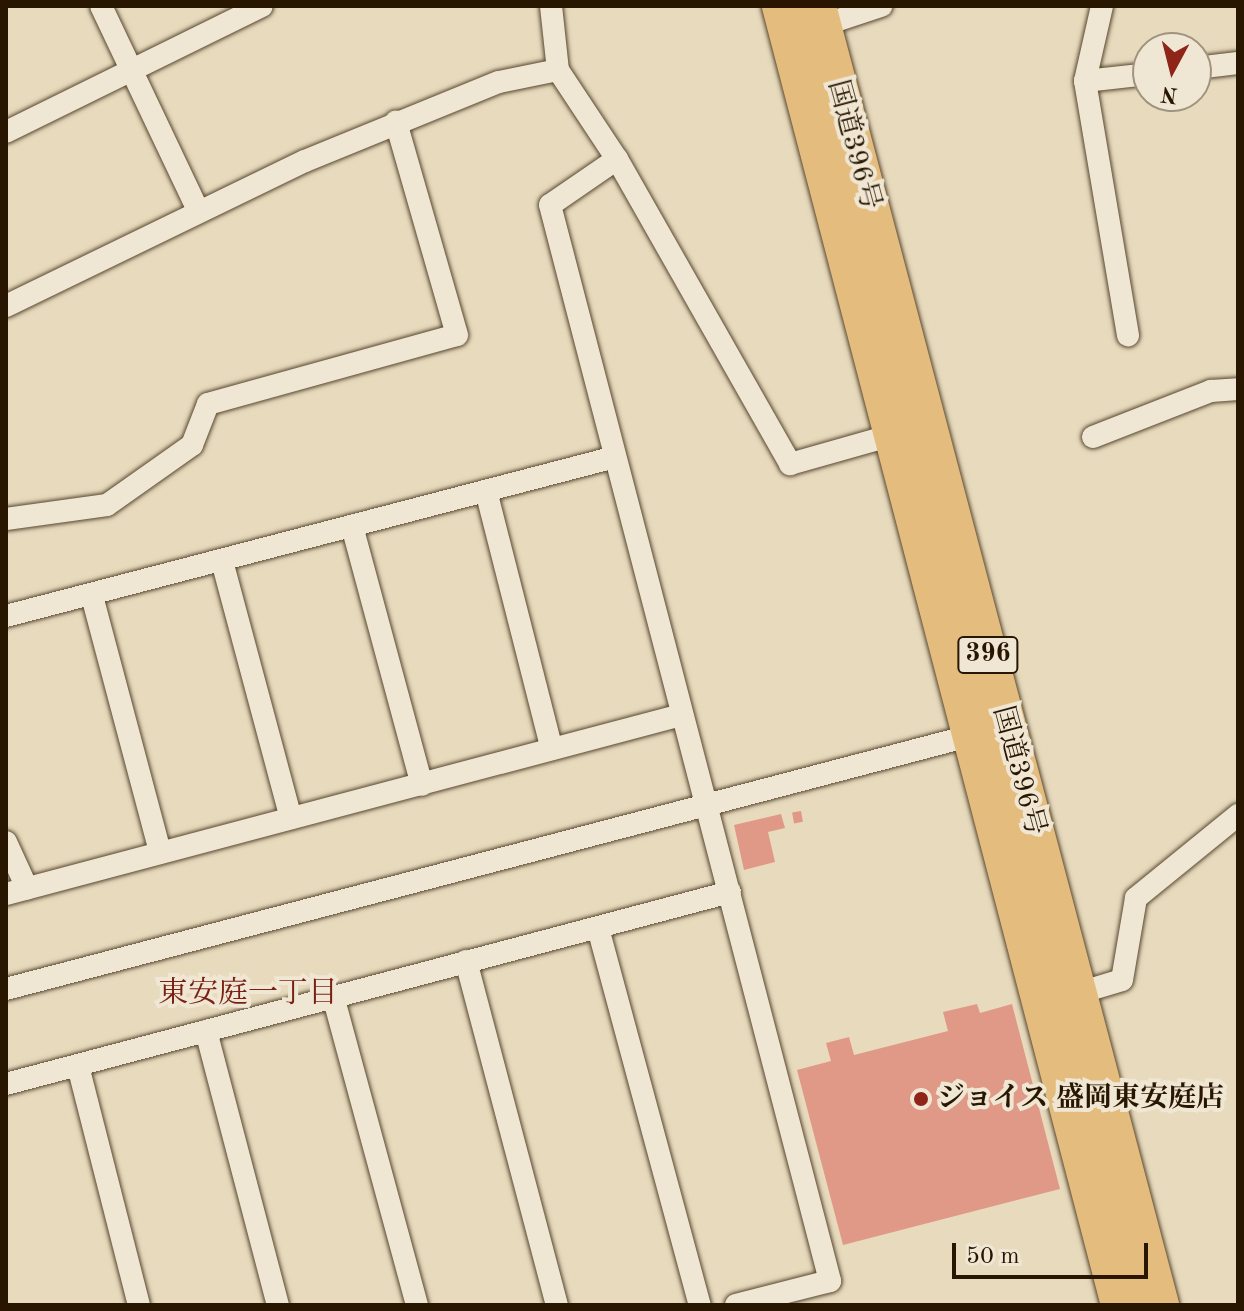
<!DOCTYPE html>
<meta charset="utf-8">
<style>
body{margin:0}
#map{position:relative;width:1244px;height:1311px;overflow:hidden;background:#e7dabd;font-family:"Old Standard TT","Noto Serif JP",serif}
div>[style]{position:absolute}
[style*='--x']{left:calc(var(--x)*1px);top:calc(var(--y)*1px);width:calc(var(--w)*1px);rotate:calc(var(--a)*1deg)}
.building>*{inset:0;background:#e09986;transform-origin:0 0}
.roads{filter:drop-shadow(0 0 2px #58472f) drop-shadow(0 0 2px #58472f)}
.street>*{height:22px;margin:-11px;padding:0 11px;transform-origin:11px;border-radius:11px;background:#efe7d4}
.highway>*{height:40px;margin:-20px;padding:0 20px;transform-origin:20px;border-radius:20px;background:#e4bd7e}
.dots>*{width:22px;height:22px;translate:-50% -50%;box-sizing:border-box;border:4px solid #efe7d4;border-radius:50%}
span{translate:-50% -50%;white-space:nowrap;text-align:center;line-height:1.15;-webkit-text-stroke:8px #efe7d4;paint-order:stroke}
.shield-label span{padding:2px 6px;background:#efe7d4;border:2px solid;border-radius:6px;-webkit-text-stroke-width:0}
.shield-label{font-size:26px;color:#291600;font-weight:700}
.street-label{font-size:28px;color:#291600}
.poi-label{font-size:28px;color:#291600;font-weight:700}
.left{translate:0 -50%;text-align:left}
.neighbourhood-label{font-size:30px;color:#7a1f14}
.frame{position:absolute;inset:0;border:8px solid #291600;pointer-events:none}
.north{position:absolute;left:1132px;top:32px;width:80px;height:80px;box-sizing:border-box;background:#efe7d4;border:2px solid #a0937f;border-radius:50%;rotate:187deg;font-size:22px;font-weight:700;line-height:32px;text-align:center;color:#291600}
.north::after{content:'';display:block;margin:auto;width:28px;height:36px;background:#8f2418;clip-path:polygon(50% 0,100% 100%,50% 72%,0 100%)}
.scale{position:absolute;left:952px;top:1243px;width:196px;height:36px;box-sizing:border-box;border:4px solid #291600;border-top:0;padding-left:10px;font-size:24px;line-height:28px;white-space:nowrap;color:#291600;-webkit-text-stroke:6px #efe7d4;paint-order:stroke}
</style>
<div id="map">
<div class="building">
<div style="left:801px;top:811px;width:11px;height:9px;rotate:80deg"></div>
<div style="clip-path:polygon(781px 814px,785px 828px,768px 832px,775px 862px,744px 870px,734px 825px)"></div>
<div style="clip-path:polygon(977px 1004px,980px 1013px,1012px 1004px,1060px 1189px,843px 1245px,797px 1070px,831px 1061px,826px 1043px,849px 1037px,854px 1055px,948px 1031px,943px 1012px)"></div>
</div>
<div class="roads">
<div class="street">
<div style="--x:101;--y:6;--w:224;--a:64.6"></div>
<div style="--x:551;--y:6;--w:64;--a:83.8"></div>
<div style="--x:558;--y:70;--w:107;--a:56.5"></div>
<div style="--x:617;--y:159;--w:351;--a:60.4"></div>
<div style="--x:790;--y:464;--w:117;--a:-15.8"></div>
<div style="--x:1102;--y:6;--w:77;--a:102.8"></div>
<div style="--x:1085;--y:81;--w:258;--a:80.4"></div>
<div style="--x:814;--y:28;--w:71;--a:-18.2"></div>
<div style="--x:1196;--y:68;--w:42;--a:-6.8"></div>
<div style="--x:1085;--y:81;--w:63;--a:-6.3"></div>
<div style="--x:6;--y:132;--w:285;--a:-26.2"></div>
<div style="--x:617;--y:159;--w:81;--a:145.5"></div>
<div style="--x:550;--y:205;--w:1112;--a:75.41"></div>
<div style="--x:830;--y:1281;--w:97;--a:165.7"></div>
<div style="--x:6;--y:306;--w:332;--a:-25.9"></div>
<div style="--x:305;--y:161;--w:209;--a:-22.2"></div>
<div style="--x:499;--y:82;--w:60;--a:-11.5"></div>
<div style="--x:1093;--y:437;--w:127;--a:-21.3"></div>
<div style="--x:1211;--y:391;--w:27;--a:-4"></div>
<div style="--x:486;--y:491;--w:266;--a:75.7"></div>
<div style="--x:6;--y:519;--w:102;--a:-7.9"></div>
<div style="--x:107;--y:505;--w:104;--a:-35.2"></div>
<div style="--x:192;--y:445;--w:44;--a:-68.7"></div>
<div style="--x:208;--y:404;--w:258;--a:-15.5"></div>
<div style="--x:457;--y:335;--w:222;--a:-106"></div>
<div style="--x:352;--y:526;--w:268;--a:74.9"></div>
<div style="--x:222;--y:561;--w:266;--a:75"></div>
<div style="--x:92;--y:596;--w:265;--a:75.1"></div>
<div style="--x:6;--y:616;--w:629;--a:-14.63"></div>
<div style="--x:6;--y:842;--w:51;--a:65.5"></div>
<div style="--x:6;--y:894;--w:698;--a:-14.85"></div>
<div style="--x:598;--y:928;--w:391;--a:74.9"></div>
<div style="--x:466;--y:961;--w:356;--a:75.2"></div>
<div style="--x:6;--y:989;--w:1000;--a:-14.72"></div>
<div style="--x:333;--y:996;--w:320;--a:74.8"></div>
<div style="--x:1069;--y:996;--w:55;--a:-16.8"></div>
<div style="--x:1122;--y:980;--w:83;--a:-80.3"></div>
<div style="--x:1136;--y:898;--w:132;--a:-39.1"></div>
<div style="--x:206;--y:1031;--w:283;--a:75.3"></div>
<div style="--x:78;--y:1066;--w:247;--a:75.7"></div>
<div style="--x:6;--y:1084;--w:749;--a:-14.85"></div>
</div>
<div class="highway">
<div style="--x:782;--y:6;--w:1343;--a:75.37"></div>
<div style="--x:816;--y:6;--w:1344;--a:75.21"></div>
</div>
</div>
<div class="dots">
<div style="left:921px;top:1099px;background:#8f2418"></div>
</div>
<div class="shield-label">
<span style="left:988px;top:655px">396</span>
</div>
<div class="street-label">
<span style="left:853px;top:145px;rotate:75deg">国道396号</span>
<span style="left:1018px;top:771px;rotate:75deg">国道396号</span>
</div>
<div class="poi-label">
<span class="left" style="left:937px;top:1099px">ジョイス 盛岡東安庭店</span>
</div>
<div class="neighbourhood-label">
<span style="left:248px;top:994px">東安庭一丁目</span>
</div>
<div class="frame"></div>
<div class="north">N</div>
<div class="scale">50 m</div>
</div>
